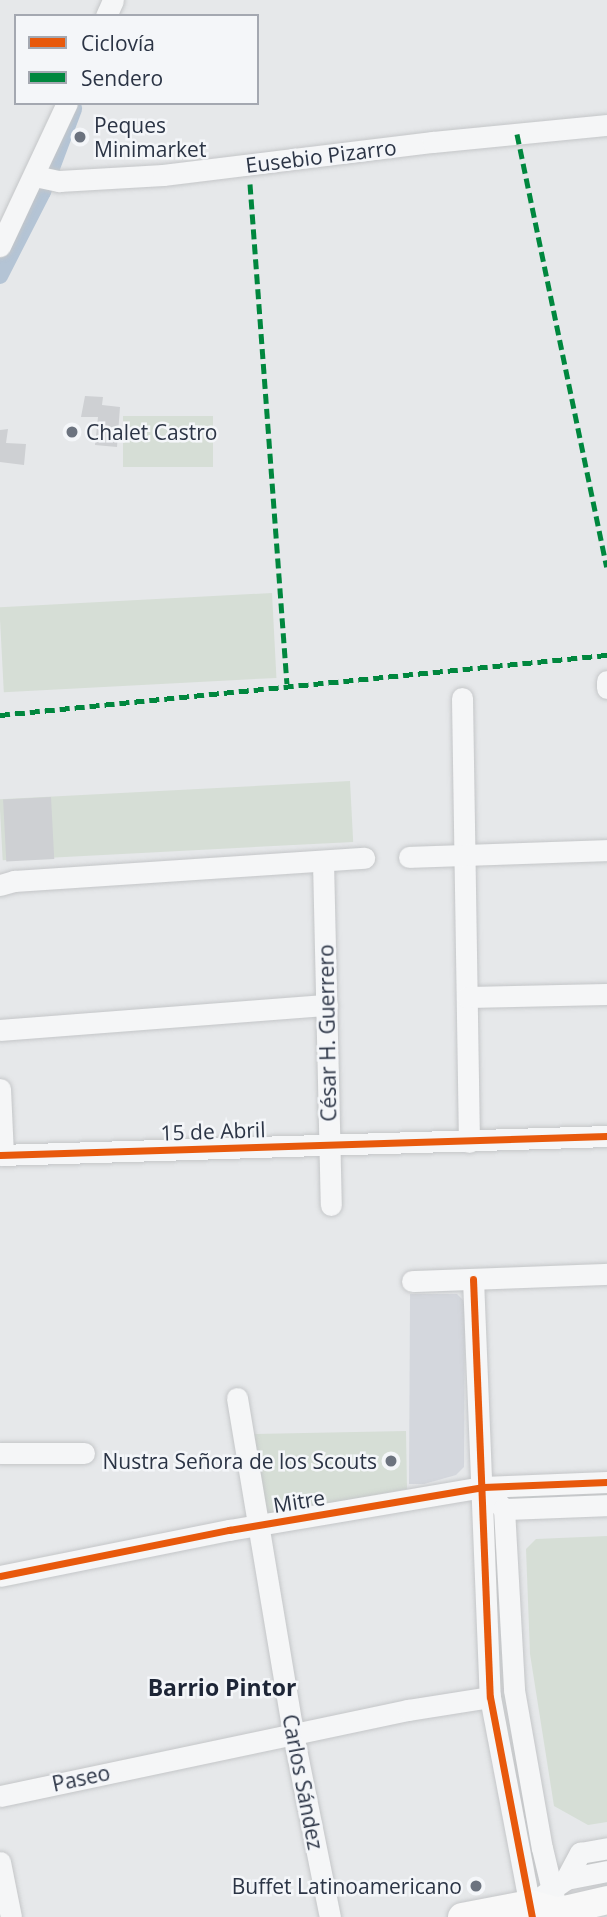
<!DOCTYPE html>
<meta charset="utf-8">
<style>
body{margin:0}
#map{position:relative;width:607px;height:1917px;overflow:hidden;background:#e6e8ea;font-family:"Open Sans",sans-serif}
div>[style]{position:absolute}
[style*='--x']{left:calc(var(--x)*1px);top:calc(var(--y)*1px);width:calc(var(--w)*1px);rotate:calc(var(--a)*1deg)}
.built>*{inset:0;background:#d4d7dd}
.green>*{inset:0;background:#d6ded6;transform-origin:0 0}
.canal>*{height:16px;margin:-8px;padding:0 8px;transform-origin:8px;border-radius:8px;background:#b4c4d5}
.building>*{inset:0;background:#ced0d3;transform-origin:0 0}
.roads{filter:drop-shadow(0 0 2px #c4c6c8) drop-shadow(0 0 2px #c4c6c8)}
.minor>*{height:21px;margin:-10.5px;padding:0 10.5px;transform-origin:10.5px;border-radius:10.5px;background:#f5f6f7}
.major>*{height:28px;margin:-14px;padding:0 14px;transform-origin:14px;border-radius:14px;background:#f8f8f8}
.quiet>*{height:5px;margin-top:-2.5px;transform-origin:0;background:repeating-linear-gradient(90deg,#00873e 0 10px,transparent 0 15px)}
.cycleway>*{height:7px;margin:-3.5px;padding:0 3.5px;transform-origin:3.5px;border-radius:3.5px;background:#e8590c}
.dots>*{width:19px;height:19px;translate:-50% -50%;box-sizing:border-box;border:4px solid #f4f6f9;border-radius:50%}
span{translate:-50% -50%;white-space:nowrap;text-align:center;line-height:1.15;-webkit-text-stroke:5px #f4f6f9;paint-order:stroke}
.poi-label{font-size:21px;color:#2b3445}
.left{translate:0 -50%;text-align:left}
.right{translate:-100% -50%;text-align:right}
.street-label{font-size:21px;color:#2b3445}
.neighbourhood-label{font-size:23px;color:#1d2536;font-weight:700}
.legend{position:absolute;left:14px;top:14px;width:245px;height:91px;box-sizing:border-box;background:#f4f6f9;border:2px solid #a4a8b1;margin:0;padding:9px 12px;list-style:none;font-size:21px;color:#2b3445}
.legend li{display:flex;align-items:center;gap:14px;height:35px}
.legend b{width:35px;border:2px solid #a4a8b1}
</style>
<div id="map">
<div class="built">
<div style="clip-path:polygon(410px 1294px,457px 1294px,465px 1302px,464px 1467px,456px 1475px,424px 1484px,409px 1484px)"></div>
</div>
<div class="green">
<div style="left:123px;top:416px;width:90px;height:51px"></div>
<div style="left:272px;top:593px;width:85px;height:273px;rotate:87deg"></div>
<div style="left:350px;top:781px;width:61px;height:351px;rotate:87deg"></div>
<div style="clip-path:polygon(406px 1431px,407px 1489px,267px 1515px,253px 1434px)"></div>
<div style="clip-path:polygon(607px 1536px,607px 1822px,588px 1825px,554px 1806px,530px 1654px,526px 1549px,536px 1539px)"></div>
</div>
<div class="canal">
<div style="--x:0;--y:276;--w:94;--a:-62.9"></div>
<div style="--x:43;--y:192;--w:89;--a:-69.5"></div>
</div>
<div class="building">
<div style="clip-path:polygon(85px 396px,103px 397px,102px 405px,120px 407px,117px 447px,95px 445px,98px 417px,81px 417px)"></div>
<div style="clip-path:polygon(8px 429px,6px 443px,26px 444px,24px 465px,0 462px,0 430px)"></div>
<div style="left:51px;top:797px;width:62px;height:48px;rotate:87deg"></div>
</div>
<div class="roads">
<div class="minor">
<div style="--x:106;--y:16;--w:17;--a:-66"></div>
<div style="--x:35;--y:176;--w:25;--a:12"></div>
<div style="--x:59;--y:181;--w:104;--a:-3.3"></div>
<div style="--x:163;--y:175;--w:272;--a:-7"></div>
<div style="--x:433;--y:142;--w:175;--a:-5.6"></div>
<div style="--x:0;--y:246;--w:158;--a:-64.9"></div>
<div style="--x:607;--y:681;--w:7;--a:90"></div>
<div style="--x:462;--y:698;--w:444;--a:89.1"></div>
<div style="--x:409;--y:857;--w:198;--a:-2"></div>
<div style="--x:323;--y:861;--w:344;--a:88.7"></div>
<div style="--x:0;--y:885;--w:15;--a:-16"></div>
<div style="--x:14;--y:881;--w:351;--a:-3.8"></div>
<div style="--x:467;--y:997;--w:140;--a:-1.2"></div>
<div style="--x:0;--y:1030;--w:328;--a:-4.4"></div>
<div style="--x:0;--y:1089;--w:66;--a:87.4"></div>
<div style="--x:0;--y:1155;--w:607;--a:-1.79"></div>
<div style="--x:473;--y:1279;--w:418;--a:87.7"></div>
<div style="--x:490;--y:1697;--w:224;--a:79.2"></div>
<div style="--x:412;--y:1281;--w:195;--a:-2.1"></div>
<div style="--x:237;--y:1398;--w:341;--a:80.5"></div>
<div style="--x:293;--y:1734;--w:187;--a:78.6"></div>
<div style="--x:0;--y:1453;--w:84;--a:0"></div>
<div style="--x:494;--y:1499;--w:14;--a:45"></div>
<div style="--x:504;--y:1509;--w:103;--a:-2.2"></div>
<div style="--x:504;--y:1509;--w:181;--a:86.8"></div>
<div style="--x:514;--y:1690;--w:160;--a:80"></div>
<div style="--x:542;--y:1848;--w:65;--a:76.6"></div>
<div style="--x:0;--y:1576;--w:234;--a:-11.4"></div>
<div style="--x:229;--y:1530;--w:258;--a:-9.6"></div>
<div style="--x:483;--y:1487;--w:124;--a:-2.3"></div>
<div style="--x:0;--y:1796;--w:417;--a:-11.9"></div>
<div style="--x:408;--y:1710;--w:83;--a:-9"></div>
<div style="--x:0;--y:1862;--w:56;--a:78.7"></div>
<div style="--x:566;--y:1879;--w:30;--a:-62"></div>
<div style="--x:580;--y:1853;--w:27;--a:-10"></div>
<div style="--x:542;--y:1896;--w:29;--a:-35"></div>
<div style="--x:566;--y:1879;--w:42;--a:-11"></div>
</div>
<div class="major">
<div style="--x:539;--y:1916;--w:70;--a:-13.2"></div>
<div style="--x:462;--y:1917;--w:69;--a:-10.8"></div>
<div style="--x:530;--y:1904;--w:28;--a:15"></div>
</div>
</div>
<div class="quiet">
<div style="--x:517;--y:134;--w:442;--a:78.3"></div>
<div style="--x:250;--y:184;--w:501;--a:85.77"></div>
<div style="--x:0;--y:715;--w:610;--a:-5.65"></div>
</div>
<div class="cycleway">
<div style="--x:0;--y:1155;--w:607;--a:-1.79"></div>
<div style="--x:473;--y:1279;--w:418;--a:87.7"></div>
<div style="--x:490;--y:1697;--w:224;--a:79.2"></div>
<div style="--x:0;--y:1576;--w:234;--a:-11.4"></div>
<div style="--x:229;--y:1530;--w:258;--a:-9.6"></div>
<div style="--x:483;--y:1487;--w:124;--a:-2.3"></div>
</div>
<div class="dots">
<div style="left:80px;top:137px;background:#6c737f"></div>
<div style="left:72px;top:432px;background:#6c737f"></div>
<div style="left:391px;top:1461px;background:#6c737f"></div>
<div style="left:476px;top:1886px;background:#6c737f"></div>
</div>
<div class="poi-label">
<span class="left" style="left:94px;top:137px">Peques<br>Minimarket</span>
<span class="left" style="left:86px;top:432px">Chalet Castro</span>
<span class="right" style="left:377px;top:1461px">Nustra Señora de los Scouts</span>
<span class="right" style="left:462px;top:1886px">Buffet Latinoamericano</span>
</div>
<div class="street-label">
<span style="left:321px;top:156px;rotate:-7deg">Eusebio Pizarro</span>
<span style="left:327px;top:1033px;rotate:-91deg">César H. Guerrero</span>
<span style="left:213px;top:1131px;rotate:-2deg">15 de Abril</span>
<span style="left:299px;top:1501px;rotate:-9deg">Mitre</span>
<span style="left:81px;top:1778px;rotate:-12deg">Paseo</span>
<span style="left:303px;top:1782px;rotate:79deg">Carlos Sández</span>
</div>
<div class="neighbourhood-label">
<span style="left:222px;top:1687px">Barrio Pintor</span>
</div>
<ul class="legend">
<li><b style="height:9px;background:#e8590c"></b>Ciclovía</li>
<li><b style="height:9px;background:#00873e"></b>Sendero</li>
</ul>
</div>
